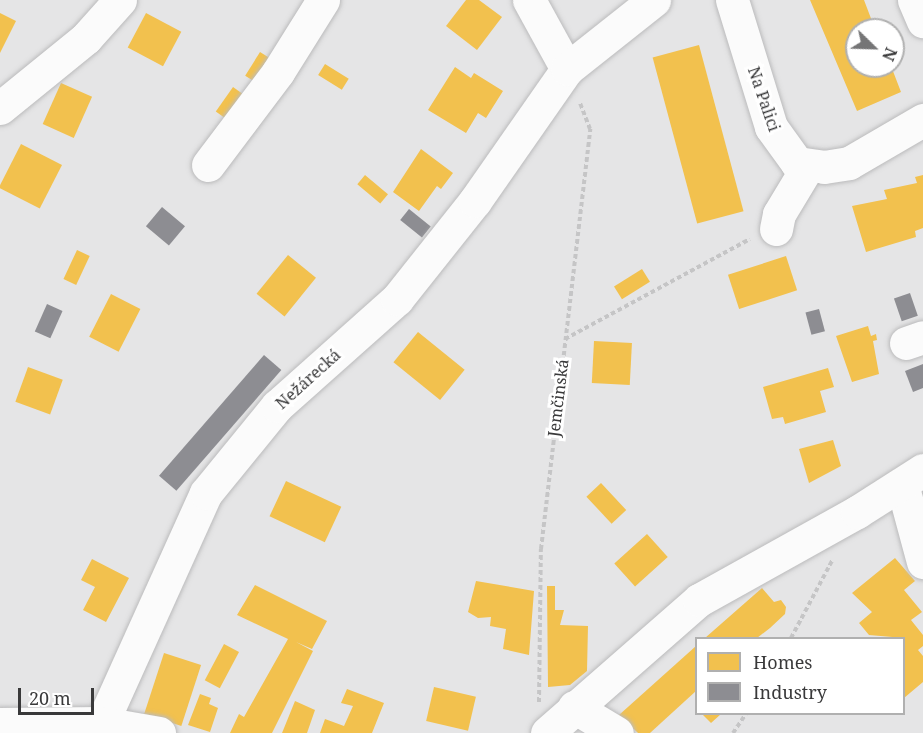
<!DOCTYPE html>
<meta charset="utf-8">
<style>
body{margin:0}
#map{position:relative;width:923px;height:733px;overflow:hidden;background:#e5e5e6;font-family:"Noto Serif",serif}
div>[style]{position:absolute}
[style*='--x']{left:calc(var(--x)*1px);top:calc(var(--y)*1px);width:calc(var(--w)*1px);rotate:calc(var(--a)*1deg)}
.homes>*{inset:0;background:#f2c14e;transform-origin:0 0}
.industry>*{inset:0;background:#8d8d92;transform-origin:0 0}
.path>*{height:4px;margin-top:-2px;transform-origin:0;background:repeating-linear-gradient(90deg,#c5c5c6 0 4.5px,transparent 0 7.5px)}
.roads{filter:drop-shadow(0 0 2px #bbbbbc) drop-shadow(0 0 2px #bbbbbc)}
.minor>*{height:33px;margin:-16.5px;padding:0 16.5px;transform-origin:16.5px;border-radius:16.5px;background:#fbfbfb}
span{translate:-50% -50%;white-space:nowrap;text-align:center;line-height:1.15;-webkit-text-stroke:6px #fff;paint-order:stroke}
.street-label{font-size:16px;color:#39393a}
.legend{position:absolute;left:695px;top:637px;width:210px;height:78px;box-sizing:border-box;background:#fff;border:2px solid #b0b0b0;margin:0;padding:8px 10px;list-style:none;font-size:18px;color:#39393a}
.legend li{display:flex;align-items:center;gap:12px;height:30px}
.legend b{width:30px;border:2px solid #b0b0b0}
.north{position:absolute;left:845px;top:18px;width:60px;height:60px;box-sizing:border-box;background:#fff;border:2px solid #b0b0b0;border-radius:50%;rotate:113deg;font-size:16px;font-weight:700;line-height:24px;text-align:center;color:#39393a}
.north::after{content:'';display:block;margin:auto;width:21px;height:27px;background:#757576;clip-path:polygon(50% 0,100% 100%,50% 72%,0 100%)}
.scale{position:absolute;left:18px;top:688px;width:76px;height:27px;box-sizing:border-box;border:3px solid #39393a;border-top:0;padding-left:8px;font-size:18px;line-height:21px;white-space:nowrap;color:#39393a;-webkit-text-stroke:4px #fff;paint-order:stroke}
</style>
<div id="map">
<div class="homes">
<div style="clip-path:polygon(466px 0,479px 0,502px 17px,477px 50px,446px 26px)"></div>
<div style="clip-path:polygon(810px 0,864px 0,875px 29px,857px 30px,857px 66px,891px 66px,901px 92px,857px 111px)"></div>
<div style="clip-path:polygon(0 13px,16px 21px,0 53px)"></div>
<div style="left:146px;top:13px;width:40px;height:39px;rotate:28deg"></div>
<div style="left:699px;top:45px;width:172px;height:48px;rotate:75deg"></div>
<div style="left:260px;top:52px;width:15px;height:28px;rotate:32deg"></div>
<div style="left:325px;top:64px;width:28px;height:13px;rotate:32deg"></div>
<div style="clip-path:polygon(455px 67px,471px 78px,474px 73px,503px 91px,486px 118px,478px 113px,466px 133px,428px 110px)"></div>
<div style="left:61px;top:83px;width:34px;height:45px;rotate:24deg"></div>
<div style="left:233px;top:87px;width:12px;height:30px;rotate:35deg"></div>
<div style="left:21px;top:144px;width:46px;height:49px;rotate:27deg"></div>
<div style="clip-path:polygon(421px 149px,453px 173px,441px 189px,437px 186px,419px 211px,393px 192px)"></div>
<div style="left:365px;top:175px;width:30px;height:12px;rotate:40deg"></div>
<div style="clip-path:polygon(923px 175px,923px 228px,915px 231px,916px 237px,866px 252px,852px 206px,887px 199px,884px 190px,917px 183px,915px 177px)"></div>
<div style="left:77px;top:250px;width:14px;height:32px;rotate:25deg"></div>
<div style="left:288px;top:255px;width:36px;height:50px;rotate:39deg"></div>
<div style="left:786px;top:256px;width:36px;height:61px;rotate:72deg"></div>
<div style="left:642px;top:269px;width:15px;height:33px;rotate:58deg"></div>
<div style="left:111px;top:294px;width:33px;height:48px;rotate:27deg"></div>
<div style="clip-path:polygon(868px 326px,871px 336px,876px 334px,877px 340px,873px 341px,879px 374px,852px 382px,836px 336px)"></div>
<div style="left:418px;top:332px;width:60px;height:39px;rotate:39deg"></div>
<div style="left:594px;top:341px;width:38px;height:42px;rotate:3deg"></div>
<div style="left:28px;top:367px;width:37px;height:37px;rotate:20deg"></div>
<div style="clip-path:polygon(828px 368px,834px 387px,820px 391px,826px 412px,785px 424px,783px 417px,772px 419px,763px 387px)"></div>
<div style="clip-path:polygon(833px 440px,841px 466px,809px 483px,799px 449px)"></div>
<div style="left:286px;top:481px;width:61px;height:39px;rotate:25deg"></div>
<div style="left:601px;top:483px;width:37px;height:20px;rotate:47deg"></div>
<div style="left:647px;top:534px;width:31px;height:44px;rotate:48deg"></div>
<div style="clip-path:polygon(895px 558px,915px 581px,904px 590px,922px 612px,911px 620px,923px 635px,923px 646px,918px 650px,923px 656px,923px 682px,904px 698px,904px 638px,869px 635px,859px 623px,872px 612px,852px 593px)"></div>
<div style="clip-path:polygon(92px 559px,129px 578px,106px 622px,83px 610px,95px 587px,81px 580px)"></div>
<div style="clip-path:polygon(476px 581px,534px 591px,529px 655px,503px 649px,506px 629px,490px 626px,491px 617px,478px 618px,468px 612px)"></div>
<div style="clip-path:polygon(255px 585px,327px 621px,312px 649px,296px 642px,313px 651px,272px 733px,230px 733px,239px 714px,244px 717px,288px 639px,237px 615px)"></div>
<div style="clip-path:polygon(547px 586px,555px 586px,555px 610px,564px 610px,560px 625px,588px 626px,587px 671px,570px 685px,548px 687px)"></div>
<div style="clip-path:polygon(762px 588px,774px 602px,781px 600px,786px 607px,785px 614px,770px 628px,757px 638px,705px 638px)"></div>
<div style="left:224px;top:644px;width:17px;height:41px;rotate:28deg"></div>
<div style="clip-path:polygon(696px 646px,696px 691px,650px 733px,638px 733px,619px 715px)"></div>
<div style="left:164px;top:653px;width:39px;height:64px;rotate:18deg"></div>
<div style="left:434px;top:687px;width:43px;height:35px;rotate:13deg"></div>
<div style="clip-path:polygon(347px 689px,384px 703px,372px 733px,320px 733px,325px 719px,344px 726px,353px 706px,341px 703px)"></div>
<div style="clip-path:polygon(200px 694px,211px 698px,209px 704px,218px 708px,210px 732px,188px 725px)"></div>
<div style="clip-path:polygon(295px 701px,315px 710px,307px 733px,282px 733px)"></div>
<div style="clip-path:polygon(702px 714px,721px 714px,711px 723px)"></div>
</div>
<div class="industry">
<div style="left:162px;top:207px;width:30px;height:25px;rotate:40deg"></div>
<div style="left:409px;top:209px;width:28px;height:14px;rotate:39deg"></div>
<div style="left:910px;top:293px;width:24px;height:17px;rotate:71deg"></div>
<div style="left:47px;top:304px;width:17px;height:30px;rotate:24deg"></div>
<div style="left:819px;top:309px;width:23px;height:14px;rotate:75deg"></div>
<div style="left:264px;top:355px;width:23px;height:160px;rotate:41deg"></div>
<div style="clip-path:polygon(923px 364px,923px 388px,913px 392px,905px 371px)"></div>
</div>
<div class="path">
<div style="--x:565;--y:339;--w:210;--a:-28.4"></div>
<div style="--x:791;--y:638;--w:89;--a:-62"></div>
<div style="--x:539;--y:702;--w:153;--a:-89.3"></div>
<div style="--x:541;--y:549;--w:423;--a:-83.3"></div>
<div style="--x:590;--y:129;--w:28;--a:-111"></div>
<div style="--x:733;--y:733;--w:23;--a:-56"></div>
</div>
<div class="roads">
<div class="minor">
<div style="--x:529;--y:0;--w:79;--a:61.2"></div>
<div style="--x:732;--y:0;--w:133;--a:72.9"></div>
<div style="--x:771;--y:127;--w:44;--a:54.2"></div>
<div style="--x:797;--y:163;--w:27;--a:8"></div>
<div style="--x:824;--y:167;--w:25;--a:-9"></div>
<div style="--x:849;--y:163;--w:86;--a:-30.2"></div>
<div style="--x:914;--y:0;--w:23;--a:67"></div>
<div style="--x:0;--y:108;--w:111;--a:-39.1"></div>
<div style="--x:86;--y:38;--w:51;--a:-48.2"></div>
<div style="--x:208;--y:165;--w:116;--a:-53"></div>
<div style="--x:278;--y:72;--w:85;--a:-58"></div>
<div style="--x:776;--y:229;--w:15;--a:-79"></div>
<div style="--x:779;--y:214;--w:56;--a:-58.9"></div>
<div style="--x:906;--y:343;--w:18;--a:-19"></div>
<div style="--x:902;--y:484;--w:81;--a:74.9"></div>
<div style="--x:574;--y:707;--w:50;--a:31.2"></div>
<div style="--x:102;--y:723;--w:252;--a:-65.7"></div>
<div style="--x:206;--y:493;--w:112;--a:-50.8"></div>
<div style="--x:277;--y:406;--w:161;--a:-41.7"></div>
<div style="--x:397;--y:299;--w:125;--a:-51.5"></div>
<div style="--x:475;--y:201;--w:161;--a:-55.1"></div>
<div style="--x:567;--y:69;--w:111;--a:-38.4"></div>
<div style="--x:0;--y:724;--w:102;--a:-0.6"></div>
<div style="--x:102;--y:723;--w:58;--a:10"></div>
<div style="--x:547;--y:733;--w:202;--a:-41.2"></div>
<div style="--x:699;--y:600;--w:181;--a:-29.1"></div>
<div style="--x:857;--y:512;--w:78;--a:-32.5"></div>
</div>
</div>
<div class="street-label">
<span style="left:764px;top:99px;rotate:71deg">Na Palici</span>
<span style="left:308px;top:379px;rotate:-42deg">Nežárecká</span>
<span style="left:558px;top:398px;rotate:-83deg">Jemčinská</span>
</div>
<ul class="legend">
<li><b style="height:16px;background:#f2c14e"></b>Homes</li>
<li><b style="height:16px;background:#8d8d92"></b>Industry</li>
</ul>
<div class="north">N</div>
<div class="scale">20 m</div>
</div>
